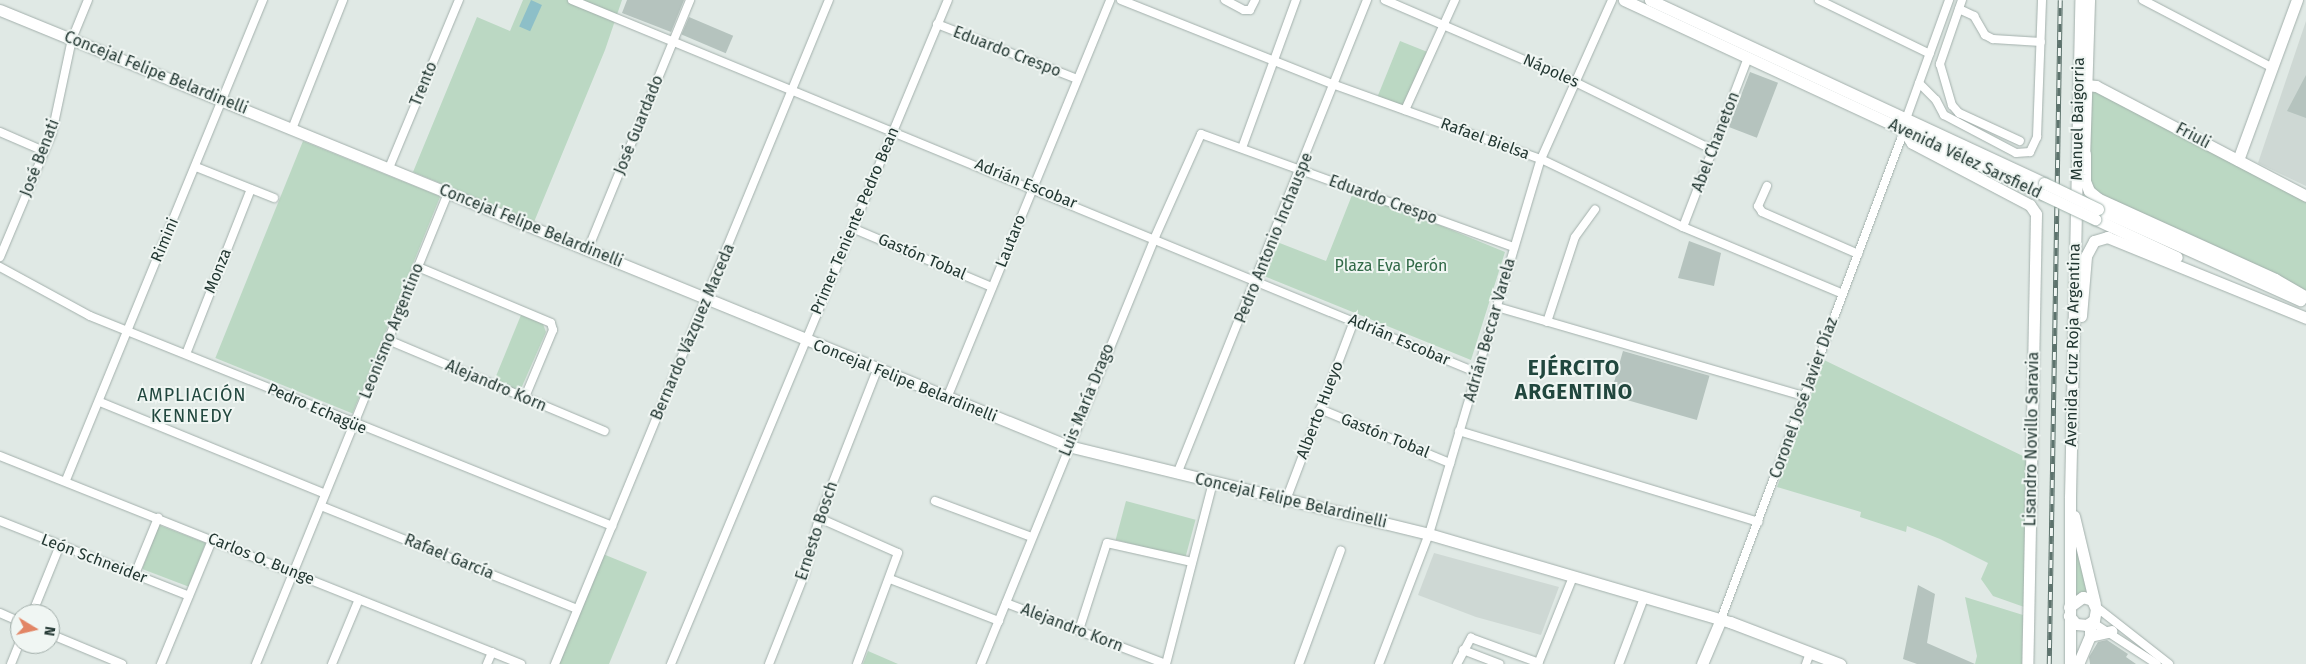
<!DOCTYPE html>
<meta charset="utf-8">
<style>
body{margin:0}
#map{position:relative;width:2306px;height:664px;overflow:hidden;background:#e0e9e5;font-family:"Fira Sans",sans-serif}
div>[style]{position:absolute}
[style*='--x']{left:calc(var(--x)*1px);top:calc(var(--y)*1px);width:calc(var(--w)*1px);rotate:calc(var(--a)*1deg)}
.built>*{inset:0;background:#ced8d4}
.green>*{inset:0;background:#bbd8c3;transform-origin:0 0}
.water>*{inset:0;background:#8dbfc8;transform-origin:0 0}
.building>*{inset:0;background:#b5c3be;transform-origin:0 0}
.roads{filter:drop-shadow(0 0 1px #a3b0ac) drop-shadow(0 0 1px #a3b0ac)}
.street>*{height:8px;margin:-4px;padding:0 4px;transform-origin:4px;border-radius:4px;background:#fff}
.secondary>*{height:11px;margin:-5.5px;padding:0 5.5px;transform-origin:5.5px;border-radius:5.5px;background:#fff}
.rail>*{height:4.5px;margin-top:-2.25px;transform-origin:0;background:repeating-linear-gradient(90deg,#f0f6f3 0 8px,#5d736d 0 16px);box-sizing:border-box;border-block:1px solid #5d736d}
.bridges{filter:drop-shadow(0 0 1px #a0b3ac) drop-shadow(0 0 1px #a0b3ac)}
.secondary-bridge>*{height:11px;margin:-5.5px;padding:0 5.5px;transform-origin:5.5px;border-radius:5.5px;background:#fff}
span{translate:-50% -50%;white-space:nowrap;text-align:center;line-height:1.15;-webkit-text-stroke:4px #f0f6f3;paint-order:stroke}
.street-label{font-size:16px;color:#223732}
.park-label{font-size:16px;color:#316947}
.neighbourhood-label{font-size:18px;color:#21473e;letter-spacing:1px}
.district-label{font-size:21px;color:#21473e;font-weight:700;letter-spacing:1px}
.north{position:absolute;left:10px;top:604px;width:50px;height:50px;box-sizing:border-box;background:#f0f6f3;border:1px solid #9eaaa6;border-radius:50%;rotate:99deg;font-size:14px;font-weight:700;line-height:20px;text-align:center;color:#223732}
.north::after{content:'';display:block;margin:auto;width:18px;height:22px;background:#e28565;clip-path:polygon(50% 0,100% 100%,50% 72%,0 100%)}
</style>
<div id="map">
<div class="built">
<div style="clip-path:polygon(2306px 21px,2306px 186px,2258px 163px)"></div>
<div style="clip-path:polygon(1434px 553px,1559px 587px,1541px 635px,1476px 617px,1418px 595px)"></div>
</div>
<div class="green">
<div style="clip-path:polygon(523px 0,622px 0,605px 50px,534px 222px,413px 172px,477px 17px,510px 31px)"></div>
<div style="left:1400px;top:41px;width:29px;height:62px;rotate:22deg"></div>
<div style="clip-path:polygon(2086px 85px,2306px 196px,2306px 297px,2089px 191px)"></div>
<div style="left:303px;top:141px;width:148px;height:234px;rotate:22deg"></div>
<div style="clip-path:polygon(1354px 190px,1505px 252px,1471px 360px,1264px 276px,1277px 242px,1326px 261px)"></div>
<div style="clip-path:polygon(521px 315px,543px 324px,546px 332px,520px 391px,494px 381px)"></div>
<div style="clip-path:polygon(1824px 360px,2027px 458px,2027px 608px,1993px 596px,1981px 579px,1988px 563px,1940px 539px,1907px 526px,1906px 532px,1860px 517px,1861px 512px,1777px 487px)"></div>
<div style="left:1126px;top:501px;width:72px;height:40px;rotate:15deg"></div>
<div style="clip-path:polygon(2071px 520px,2087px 594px,2072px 595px)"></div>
<div style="left:159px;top:525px;width:50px;height:47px;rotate:21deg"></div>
<div style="clip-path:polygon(603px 554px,647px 572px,609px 664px,559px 664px)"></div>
<div style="clip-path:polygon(1965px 597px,2023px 615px,2022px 664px,1975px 664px,1977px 656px)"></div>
<div style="clip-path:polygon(868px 651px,898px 664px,863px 664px)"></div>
</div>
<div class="water">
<div style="left:531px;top:0;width:12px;height:29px;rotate:24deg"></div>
</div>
<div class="building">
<div style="clip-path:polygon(627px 0,684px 0,671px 32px,622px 13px)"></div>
<div style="left:689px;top:17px;width:48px;height:19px;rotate:23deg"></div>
<div style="left:1750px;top:72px;width:30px;height:59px;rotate:21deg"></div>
<div style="clip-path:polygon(2306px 75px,2306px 118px,2287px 111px)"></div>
<div style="clip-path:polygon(1689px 241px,1721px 253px,1714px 286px,1678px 278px)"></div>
<div style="left:1623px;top:351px;width:90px;height:46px;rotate:16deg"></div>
<div style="clip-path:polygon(1918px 585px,1935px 594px,1927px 643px,1975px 664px,1917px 664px,1903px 659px)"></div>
<div style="clip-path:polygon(2107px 640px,2128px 654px,2126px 657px,2136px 664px,2090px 664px,2089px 657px,2098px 642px)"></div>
</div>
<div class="roads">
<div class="street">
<div style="--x:572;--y:0;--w:980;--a:22.38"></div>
<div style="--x:1121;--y:0;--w:230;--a:21.7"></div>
<div style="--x:1335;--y:85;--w:219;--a:19.8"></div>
<div style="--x:1541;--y:159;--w:157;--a:25.6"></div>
<div style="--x:1683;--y:227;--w:173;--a:22.7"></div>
<div style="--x:1225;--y:0;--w:21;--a:28"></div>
<div style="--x:1244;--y:10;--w:6;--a:0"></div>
<div style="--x:1250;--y:10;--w:11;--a:-63"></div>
<div style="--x:1385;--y:0;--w:207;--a:23.3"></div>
<div style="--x:1575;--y:82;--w:154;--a:26.2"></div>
<div style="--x:1819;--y:0;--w:123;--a:25.9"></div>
<div style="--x:1962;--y:0;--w:68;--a:109"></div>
<div style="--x:1940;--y:64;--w:43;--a:73.7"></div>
<div style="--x:1952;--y:105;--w:11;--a:49"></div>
<div style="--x:1959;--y:113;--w:67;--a:24.7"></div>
<div style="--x:2143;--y:0;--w:144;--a:27.6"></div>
<div style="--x:1959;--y:9;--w:17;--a:25"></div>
<div style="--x:1974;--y:16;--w:22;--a:60"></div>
<div style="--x:1985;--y:35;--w:9;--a:27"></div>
<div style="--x:1993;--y:39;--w:48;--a:3.6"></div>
<div style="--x:937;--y:24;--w:150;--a:21.4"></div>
<div style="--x:1919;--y:83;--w:24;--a:45"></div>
<div style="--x:1936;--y:100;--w:17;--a:62"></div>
<div style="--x:1944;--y:115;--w:81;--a:27.8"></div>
<div style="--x:2016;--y:153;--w:14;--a:-4"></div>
<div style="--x:2030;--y:152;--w:17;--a:-65"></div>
<div style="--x:2037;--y:137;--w:137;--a:-87.9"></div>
<div style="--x:1405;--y:110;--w:121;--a:-65.6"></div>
<div style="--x:1906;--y:119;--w:127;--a:-70.1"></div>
<div style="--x:292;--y:129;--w:139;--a:-68.4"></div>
<div style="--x:0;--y:132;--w:48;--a:23.4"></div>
<div style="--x:1242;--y:148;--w:158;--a:-70"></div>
<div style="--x:196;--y:167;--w:84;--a:21.7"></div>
<div style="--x:389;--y:168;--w:182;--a:-67.4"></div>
<div style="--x:1767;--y:186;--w:22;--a:114"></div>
<div style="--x:1758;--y:206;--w:7;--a:56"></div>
<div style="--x:1762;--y:212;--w:105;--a:23.6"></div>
<div style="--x:1683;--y:227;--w:181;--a:-69"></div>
<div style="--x:852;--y:228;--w:152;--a:22.9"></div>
<div style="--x:588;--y:249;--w:269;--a:-67.7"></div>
<div style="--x:0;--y:257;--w:134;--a:-67.2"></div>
<div style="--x:52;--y:133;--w:96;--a:-78"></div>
<div style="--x:72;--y:39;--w:42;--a:-67.7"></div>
<div style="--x:0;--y:267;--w:102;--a:28.6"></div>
<div style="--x:90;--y:316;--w:563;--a:21.91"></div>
<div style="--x:418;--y:267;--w:144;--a:22.8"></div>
<div style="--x:551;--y:323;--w:7;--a:74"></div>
<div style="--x:553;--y:330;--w:73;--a:112.7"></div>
<div style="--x:1497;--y:307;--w:320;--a:16.2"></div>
<div style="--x:1547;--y:322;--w:89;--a:-71.8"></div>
<div style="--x:1575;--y:237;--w:34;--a:-54"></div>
<div style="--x:388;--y:340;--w:235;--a:22.8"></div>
<div style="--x:186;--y:354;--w:177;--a:-68.5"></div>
<div style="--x:947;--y:398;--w:430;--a:-67.7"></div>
<div style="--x:100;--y:402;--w:243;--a:22.2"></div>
<div style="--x:1320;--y:409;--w:141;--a:22.6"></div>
<div style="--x:1459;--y:431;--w:313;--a:16.9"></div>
<div style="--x:0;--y:456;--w:561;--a:21.76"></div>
<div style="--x:1177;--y:474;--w:511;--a:-68.16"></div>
<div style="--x:66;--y:480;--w:519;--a:-67.69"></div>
<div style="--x:1286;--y:500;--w:191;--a:-69.2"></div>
<div style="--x:935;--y:501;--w:103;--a:20.4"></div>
<div style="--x:321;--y:506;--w:276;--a:21.9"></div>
<div style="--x:819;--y:518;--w:86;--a:23.9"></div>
<div style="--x:898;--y:553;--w:118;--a:110.3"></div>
<div style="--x:0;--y:521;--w:203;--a:21.6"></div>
<div style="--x:135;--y:574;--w:61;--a:-67.7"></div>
<div style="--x:890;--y:579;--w:117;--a:21.1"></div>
<div style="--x:1006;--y:603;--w:171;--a:20.9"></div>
<div style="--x:1166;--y:664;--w:188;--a:-75.5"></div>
<div style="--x:2095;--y:606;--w:94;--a:38.1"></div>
<div style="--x:0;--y:613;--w:22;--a:24"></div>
<div style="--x:32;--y:614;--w:74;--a:-67.9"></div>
<div style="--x:1721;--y:619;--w:521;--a:-69.44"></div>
<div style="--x:2092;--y:622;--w:77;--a:32.9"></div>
<div style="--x:1079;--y:630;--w:91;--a:-72.2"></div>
<div style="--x:1107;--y:543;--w:87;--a:12.6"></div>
<div style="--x:50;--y:634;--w:78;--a:22.6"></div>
<div style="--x:1463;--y:650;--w:39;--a:21"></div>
<div style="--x:11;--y:664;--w:24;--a:-68"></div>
<div style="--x:161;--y:664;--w:134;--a:-67.6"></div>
<div style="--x:256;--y:664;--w:509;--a:-67.82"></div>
<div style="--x:332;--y:664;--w:70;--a:-67.4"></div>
<div style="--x:487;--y:664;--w:13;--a:-67"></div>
<div style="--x:555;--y:664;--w:718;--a:-67.58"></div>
<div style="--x:671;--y:664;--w:719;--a:-67.36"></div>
<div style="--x:769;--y:664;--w:98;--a:-68.4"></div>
<div style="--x:805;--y:573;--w:57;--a:-75.7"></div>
<div style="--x:819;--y:518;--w:159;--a:-68.6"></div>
<div style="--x:981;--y:664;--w:461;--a:-67.8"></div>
<div style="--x:1155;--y:237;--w:113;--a:-65.9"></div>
<div style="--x:1201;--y:134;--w:333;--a:19.9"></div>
<div style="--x:1299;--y:664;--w:121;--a:-69.8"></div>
<div style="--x:1379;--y:664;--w:139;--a:-69"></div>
<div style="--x:1429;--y:534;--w:391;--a:-73.4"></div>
<div style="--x:1541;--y:159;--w:174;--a:-65.9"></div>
<div style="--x:1457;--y:664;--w:30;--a:-62"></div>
<div style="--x:1471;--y:638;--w:72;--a:20.2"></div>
<div style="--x:1538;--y:664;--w:94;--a:-68.1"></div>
<div style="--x:1619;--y:664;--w:71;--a:-69.3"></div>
<div style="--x:1806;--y:664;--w:12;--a:-70"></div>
</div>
<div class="secondary">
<div style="--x:1624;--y:0;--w:461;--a:24.9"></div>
<div style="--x:1650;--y:0;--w:434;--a:24.9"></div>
<div style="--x:0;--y:10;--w:1154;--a:22.21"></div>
<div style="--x:1068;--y:446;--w:372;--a:13.7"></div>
<div style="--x:1429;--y:534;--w:314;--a:16.3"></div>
<div style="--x:1730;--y:622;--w:118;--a:20.9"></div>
<div style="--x:2086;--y:85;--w:10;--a:6"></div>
<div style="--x:2096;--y:86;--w:237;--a:27.6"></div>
<div style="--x:1904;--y:131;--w:14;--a:56"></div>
<div style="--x:1912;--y:143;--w:133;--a:27.7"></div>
<div style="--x:2030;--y:205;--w:11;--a:56"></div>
<div style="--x:2036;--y:214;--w:450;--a:91.1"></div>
<div style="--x:2085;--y:154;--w:27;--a:90"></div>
<div style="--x:2085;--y:181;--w:11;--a:68"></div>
<div style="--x:2089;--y:191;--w:13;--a:39"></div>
<div style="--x:2099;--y:199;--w:193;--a:24.4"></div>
<div style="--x:2275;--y:279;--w:36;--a:30"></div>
<div style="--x:2084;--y:160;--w:160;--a:-88.2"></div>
<div style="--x:2238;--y:160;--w:171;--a:-69.8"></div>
<div style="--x:2098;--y:209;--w:222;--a:24.3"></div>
<div style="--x:2095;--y:219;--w:90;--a:24.9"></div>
<div style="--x:2081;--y:316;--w:60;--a:-85.2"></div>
<div style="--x:2086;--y:256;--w:17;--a:-62"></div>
<div style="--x:2094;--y:241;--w:14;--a:-17"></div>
<div style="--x:2107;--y:237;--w:215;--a:22.1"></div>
<div style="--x:2074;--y:516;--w:90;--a:76.6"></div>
<div style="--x:2069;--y:607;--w:17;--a:-36"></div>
<div style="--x:2083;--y:597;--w:9;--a:18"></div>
<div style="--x:2092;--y:600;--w:10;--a:66"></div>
<div style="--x:2096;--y:609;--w:11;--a:100"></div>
<div style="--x:2094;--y:620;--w:9;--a:144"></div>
<div style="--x:2087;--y:625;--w:11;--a:-175"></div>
<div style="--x:2076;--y:624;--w:11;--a:-131"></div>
<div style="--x:2090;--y:636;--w:22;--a:-13"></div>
<div style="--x:1702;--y:664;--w:49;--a:-67.1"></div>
<div style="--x:2070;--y:664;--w:167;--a:-90"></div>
<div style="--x:2070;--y:497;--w:497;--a:-88.8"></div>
<div style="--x:2078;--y:664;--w:30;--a:-67"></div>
<div style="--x:2090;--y:636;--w:13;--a:-90"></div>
</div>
</div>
<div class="rail">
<div style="--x:2049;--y:664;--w:664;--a:-89.05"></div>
</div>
<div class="bridges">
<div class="secondary-bridge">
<div style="--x:2044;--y:183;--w:60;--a:25.7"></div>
<div style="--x:2042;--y:194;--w:59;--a:25.3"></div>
</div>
</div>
<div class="street-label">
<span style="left:1007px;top:52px;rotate:21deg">Eduardo Crespo</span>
<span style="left:1551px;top:71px;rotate:24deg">Nápoles</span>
<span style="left:156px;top:73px;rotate:22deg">Concejal Felipe Belardinelli</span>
<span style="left:424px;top:84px;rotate:-68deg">Trento</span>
<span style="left:2078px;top:119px;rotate:-89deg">Manuel Baigorria</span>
<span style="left:639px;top:125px;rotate:-68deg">José Guardado</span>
<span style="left:2193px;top:136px;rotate:28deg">Friuli</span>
<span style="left:1485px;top:139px;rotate:20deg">Rafael Bielsa</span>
<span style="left:1716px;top:142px;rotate:-69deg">Abel Chaneton</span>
<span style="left:40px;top:158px;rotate:-69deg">José Benati</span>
<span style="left:1965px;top:159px;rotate:25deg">Avenida Vélez Sarsfield</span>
<span style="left:1026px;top:184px;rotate:22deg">Adrián Escobar</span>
<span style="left:1383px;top:200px;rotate:20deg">Eduardo Crespo</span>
<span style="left:855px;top:221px;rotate:-67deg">Primer Teniente Pedro Bean</span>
<span style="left:531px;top:226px;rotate:22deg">Concejal Felipe Belardinelli</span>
<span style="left:1274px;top:238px;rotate:-68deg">Pedro Antonio Inchauspe</span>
<span style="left:165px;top:240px;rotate:-67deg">Rimini</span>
<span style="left:1011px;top:241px;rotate:-68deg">Lautaro</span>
<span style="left:922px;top:257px;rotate:23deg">Gastón Tobal</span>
<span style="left:218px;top:271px;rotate:-68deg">Monza</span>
<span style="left:1490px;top:330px;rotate:-74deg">Adrián Beccar Varela</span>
<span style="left:392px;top:331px;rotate:-68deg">Leonismo Argentino</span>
<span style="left:693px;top:332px;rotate:-67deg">Bernardo Vázquez Maceda</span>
<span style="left:1399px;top:340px;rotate:23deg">Adrián Escobar</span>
<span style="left:2073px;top:345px;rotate:-89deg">Avenida Cruz Roja Argentina</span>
<span style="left:905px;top:381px;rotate:22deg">Concejal Felipe Belardinelli</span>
<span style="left:496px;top:386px;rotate:23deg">Alejandro Korn</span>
<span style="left:1804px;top:398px;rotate:-70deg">Coronel José Javier Díaz</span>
<span style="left:1087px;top:400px;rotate:-68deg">Luis María Drago</span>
<span style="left:317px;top:409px;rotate:23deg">Pedro Echagüe</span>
<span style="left:1320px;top:410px;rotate:-69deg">Alberto Hueyo</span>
<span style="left:1385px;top:436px;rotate:22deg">Gastón Tobal</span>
<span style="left:2032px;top:439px;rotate:-89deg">Lisandro Novillo Saravia</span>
<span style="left:1291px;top:501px;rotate:13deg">Concejal Felipe Belardinelli</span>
<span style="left:817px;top:531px;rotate:-72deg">Ernesto Bosch</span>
<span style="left:449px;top:557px;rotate:22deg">Rafael García</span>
<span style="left:94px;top:559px;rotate:21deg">León Schneider</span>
<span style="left:261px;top:559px;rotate:22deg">Carlos O. Bunge</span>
<span style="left:1072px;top:628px;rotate:21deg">Alejandro Korn</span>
</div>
<div class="park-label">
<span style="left:1391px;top:266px">Plaza Eva Perón</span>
</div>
<div class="neighbourhood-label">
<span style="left:192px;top:406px">AMPLIACIÓN<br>KENNEDY</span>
</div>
<div class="district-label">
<span style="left:1574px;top:380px">EJÉRCITO<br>ARGENTINO</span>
</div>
<div class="north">N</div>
</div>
